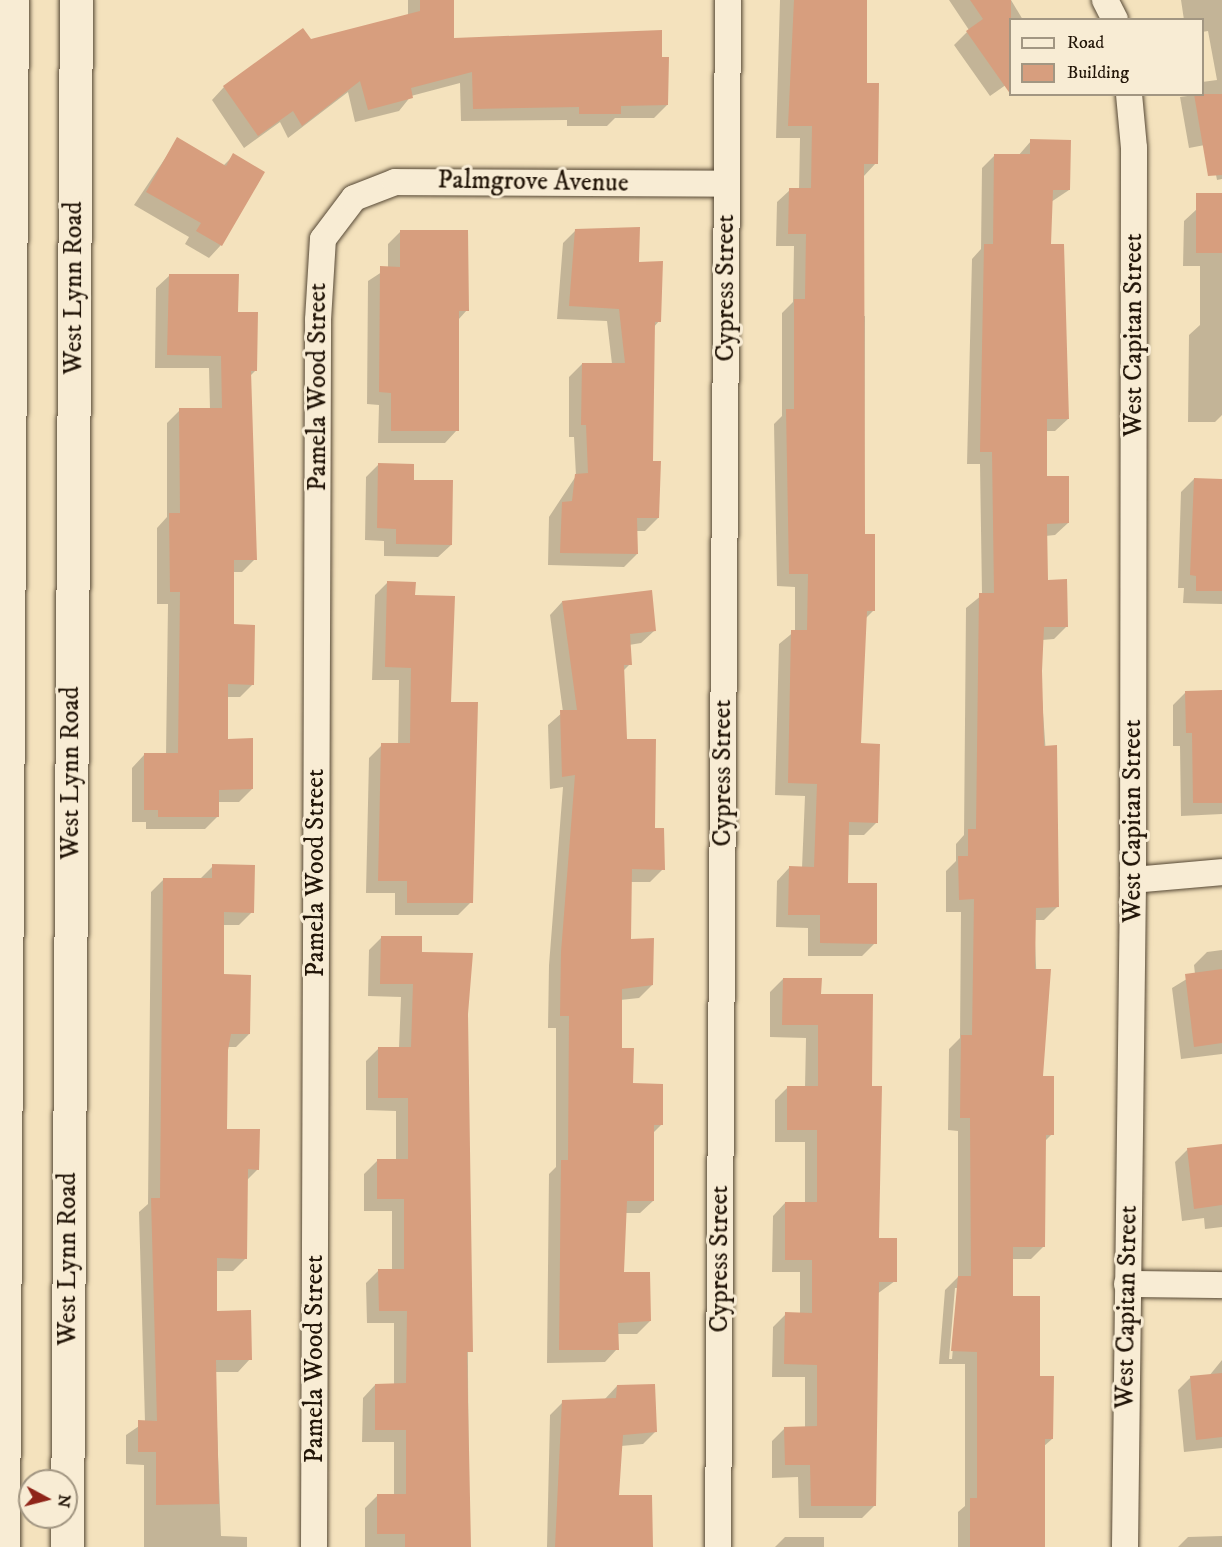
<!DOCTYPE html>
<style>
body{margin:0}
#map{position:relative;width:1222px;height:1547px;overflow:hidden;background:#f4e2bd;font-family:"IM FELL DW Pica",serif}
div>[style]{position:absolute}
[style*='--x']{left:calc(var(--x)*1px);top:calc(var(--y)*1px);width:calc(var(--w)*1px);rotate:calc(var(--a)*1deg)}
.shadow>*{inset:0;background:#0003}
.building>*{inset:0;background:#d79e7e;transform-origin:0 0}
.roads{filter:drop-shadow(0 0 2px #564835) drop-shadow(0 0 2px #564835)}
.street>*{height:26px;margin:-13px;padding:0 13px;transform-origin:13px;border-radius:13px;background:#f8ecd4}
.secondary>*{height:33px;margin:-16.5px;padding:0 16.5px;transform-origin:16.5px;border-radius:16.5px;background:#f8ecd4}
span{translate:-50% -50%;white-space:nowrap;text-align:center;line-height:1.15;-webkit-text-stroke:6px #f8ecd4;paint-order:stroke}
.street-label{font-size:26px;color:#221508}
.legend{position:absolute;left:1009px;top:18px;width:195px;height:78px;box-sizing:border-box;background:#f8ecd4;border:2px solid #a29682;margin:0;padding:8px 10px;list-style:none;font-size:18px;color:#221508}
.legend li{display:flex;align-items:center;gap:12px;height:30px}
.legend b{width:30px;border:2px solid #a29682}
.north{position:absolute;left:18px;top:1469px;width:60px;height:60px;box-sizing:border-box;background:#f8ecd4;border:2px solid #a29682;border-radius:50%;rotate:97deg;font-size:16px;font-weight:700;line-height:24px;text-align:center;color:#221508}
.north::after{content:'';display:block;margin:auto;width:21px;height:27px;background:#8f2418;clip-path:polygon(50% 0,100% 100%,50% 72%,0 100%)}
</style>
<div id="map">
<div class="shadow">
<div style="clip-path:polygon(408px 0,453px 0,453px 39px,660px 59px,667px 105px,654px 118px,615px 118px,607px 126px,567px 126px,567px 120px,461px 121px,460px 83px,411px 96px,399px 111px,355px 122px,348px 92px,288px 138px,280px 122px,244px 148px,212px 100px,224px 87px,310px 40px,408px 15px)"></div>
<div style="clip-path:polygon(780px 0,867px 0,865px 84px,876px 163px,863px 177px,860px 316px,865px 316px,864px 535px,873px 611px,865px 619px,859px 745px,877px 822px,864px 835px,847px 835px,846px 884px,875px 943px,862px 956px,808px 956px,808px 928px,776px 927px,777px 881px,789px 868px,802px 868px,805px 796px,775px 795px,779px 644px,795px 631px,795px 587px,777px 586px,774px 424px,782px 416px,782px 313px,793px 302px,794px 246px,776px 246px,777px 202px,790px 190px,799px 190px,800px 138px,776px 138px)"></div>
<div style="clip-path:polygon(949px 0,1011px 0,1023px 20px,1010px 20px,1010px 82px,990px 96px,954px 45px,969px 30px)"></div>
<div style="clip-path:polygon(1181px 0,1222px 0,1222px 179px,1217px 180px,1210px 144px,1189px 148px,1180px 97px,1202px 94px,1202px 82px,1217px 80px,1208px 31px,1202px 32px,1202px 20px,1184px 20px)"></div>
<div style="clip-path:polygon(178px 139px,223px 166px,234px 155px,221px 245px,209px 258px,185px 244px,189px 237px,134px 205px)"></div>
<div style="clip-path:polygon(evenodd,1031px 141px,1069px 190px,1051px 202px,1050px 245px,1068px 419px,1055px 431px,1045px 431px,1045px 478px,1068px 523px,1055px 535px,1045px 536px,1046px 581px,1066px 627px,1054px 639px,1042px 640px,1040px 671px,1057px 907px,1044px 920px,1034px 920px,1041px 1077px,1052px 1134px,1044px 1142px,1044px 1246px,1031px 1259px,1012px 1259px,1011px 1298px,1052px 1439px,1043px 1447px,1044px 1547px,958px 1547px,958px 1512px,965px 1506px,965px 1364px,939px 1364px,945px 1290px,958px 1277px,958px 1131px,948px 1130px,949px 1049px,960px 1038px,961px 912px,946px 912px,946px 871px,956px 861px,956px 844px,964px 835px,966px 608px,982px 595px,980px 464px,967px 464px,972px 259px,981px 249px,982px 168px,994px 156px,1018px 156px,1031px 141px,955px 1288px,958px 1288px,952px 1359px,949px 1359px,955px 1288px)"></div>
<div style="clip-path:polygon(1197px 209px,1222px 209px,1222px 415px,1215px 422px,1188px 422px,1189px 335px,1200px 325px,1200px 266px,1183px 266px,1184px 221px)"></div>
<div style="clip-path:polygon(576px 230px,638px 264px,659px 321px,653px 328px,651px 462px,658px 518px,645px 531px,636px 531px,637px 554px,624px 567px,548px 565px,549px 517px,576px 476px,574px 437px,569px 437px,569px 377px,582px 364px,612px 364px,607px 321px,557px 319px,563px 243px)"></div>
<div style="clip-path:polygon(401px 231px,467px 310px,458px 320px,457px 430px,445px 443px,378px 443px,379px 405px,367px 404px,368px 281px,388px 268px,388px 244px)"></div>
<div style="clip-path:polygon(169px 276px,237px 313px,256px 370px,250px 376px,255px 559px,242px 572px,232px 572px,233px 626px,253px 684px,240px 697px,227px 697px,226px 740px,252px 789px,239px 802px,218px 802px,218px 816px,205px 829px,146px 829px,146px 822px,132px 822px,132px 768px,144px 755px,166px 755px,168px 604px,157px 604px,157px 528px,167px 517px,167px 423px,180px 410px,210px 410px,209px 368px,155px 368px,156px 288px)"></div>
<div style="clip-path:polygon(379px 464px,412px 481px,451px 545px,438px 557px,384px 556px,384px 541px,365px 540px,366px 477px)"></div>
<div style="clip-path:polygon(1194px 479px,1222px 480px,1222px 604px,1183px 603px,1184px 588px,1178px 588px,1181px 492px)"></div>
<div style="clip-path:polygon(388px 582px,414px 596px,471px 902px,458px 915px,395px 915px,395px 893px,366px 893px,369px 758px,382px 745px,398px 745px,399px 680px,372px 680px,375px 595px)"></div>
<div style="clip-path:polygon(562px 602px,654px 631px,641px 643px,629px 645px,630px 664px,623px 671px,625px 741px,663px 869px,650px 882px,630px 882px,629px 940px,652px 985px,639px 998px,620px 1000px,621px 1049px,632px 1084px,661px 1125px,652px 1134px,653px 1201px,640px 1213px,625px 1213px,622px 1274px,650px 1321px,637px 1334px,617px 1334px,617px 1349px,605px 1362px,547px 1363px,549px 1174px,556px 1167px,556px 1028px,548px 1028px,549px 965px,563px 787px,550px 789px,548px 725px,563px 712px,550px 615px)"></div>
<div style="clip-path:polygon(1222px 692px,1222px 814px,1181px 816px,1180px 746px,1173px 746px,1173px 705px,1185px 693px)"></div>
<div style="clip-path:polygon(213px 866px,252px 912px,239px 925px,223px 925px,222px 976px,249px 1034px,236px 1047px,227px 1047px,226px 1130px,258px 1169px,246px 1181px,246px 1258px,233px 1271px,216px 1271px,216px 1312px,250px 1359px,238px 1372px,215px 1372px,221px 1536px,247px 1537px,247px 1547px,144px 1547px,144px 1465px,126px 1464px,126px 1435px,145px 1422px,139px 1212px,148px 1204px,151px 892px,164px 879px,200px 879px)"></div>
<div style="clip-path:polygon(382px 937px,420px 953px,466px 1014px,469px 1547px,365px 1547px,365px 1508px,378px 1495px,394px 1495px,394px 1442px,362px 1442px,363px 1398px,375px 1385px,394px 1385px,394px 1323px,367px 1323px,366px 1283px,379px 1270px,392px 1270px,392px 1211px,364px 1211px,364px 1174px,377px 1161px,396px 1161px,396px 1111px,366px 1110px,366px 1061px,379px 1048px,399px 1048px,401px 997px,368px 996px,369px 950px)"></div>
<div style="clip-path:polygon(1222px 950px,1222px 1054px,1181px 1059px,1172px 988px,1195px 974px,1194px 965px,1207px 952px)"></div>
<div style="clip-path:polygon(783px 979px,820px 996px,871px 1087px,878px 1239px,895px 1281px,877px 1294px,875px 1505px,862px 1518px,799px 1518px,798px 1477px,772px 1478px,772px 1441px,785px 1428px,805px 1428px,805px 1377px,772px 1377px,773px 1327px,786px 1314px,800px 1314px,800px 1272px,772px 1272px,773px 1216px,785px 1203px,805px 1203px,805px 1142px,775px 1142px,775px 1100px,788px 1087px,805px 1087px,806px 1038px,770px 1037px,770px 992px)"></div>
<div style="clip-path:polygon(1222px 1146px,1222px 1227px,1205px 1229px,1204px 1218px,1182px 1221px,1175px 1162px,1188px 1149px)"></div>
<div style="clip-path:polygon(1222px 1360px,1222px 1448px,1184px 1452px,1178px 1390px,1191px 1377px,1209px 1376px)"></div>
<div style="clip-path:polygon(617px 1386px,656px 1431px,643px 1444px,621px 1446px,618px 1497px,652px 1547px,547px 1547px,550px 1415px,563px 1402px,604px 1400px)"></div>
<div style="clip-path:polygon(1222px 1536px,1222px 1547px,1178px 1547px,1188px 1537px)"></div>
<div style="clip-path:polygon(785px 1537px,824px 1537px,824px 1547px,775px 1547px)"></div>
</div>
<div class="building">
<div style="clip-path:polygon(420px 0,454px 0,454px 38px,662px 30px,662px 57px,669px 57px,668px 105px,621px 106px,621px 114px,579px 114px,579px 107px,473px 109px,472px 72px,411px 88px,413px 98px,368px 110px,360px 81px,302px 126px,293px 111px,258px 136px,223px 86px,303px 28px,311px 39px,420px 11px)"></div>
<div style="clip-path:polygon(794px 0,867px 0,867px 83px,879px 83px,878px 164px,864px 164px,865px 534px,875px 534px,875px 611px,867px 611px,861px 743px,880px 744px,878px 823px,849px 822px,848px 883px,877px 883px,877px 944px,820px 943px,820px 915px,788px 915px,789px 866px,814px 867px,817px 784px,788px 783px,791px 630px,807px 630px,808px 574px,789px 574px,786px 409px,794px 409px,794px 299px,805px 299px,806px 234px,788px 234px,789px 188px,811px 188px,812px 126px,788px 126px)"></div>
<div style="clip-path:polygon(970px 0,1011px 0,1011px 95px,966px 31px,983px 19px)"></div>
<div style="clip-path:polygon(1194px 94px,1222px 94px,1222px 175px,1208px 176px)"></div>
<div style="clip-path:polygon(177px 137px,226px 166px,233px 153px,265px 172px,222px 246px,196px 231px,201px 223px,146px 192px)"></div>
<div style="clip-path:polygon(1030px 139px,1071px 140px,1070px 190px,1053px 190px,1051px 244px,1064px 244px,1069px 419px,1047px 419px,1047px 476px,1069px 476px,1069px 523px,1047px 524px,1048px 580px,1067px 579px,1068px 627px,1044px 627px,1042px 671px,1044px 746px,1057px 745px,1059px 907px,1036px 908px,1035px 969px,1051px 969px,1043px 1076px,1054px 1076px,1054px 1135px,1046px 1135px,1045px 1247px,1013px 1247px,1013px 1296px,1040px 1296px,1040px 1376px,1054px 1376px,1053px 1439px,1045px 1439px,1045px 1547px,970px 1547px,970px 1498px,977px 1498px,977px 1352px,951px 1351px,958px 1276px,971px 1276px,970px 1118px,960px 1118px,961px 1035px,972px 1035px,974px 899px,959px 900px,958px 856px,968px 856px,968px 829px,976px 829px,979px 593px,994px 593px,992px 452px,980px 452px,984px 244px,993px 244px,994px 154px,1030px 154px)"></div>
<div style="left:1196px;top:193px;width:26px;height:60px"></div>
<div style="clip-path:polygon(640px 227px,639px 262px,663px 261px,661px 322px,655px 322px,653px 461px,661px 461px,659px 518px,637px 518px,638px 554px,560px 553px,562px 502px,572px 501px,575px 474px,588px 473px,586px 425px,581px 425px,582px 363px,625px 363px,619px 309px,569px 306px,575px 229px)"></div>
<div style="clip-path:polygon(400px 230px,468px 230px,469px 311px,459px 311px,459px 431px,391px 431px,391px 393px,379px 392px,380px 266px,400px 267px)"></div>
<div style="clip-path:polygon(169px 274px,239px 274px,238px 312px,258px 312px,257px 371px,251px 371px,257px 560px,234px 560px,234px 624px,255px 625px,254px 685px,228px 684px,228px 739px,253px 738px,253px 789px,219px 790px,219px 817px,158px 817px,158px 810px,144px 810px,144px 753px,178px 753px,180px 592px,170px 592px,169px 513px,180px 513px,179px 408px,222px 408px,221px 356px,167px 355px)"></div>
<div style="clip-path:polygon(378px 463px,414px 464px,414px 480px,453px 480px,452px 545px,396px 544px,396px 529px,377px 528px)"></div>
<div style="clip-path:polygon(1194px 478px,1222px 479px,1222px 591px,1196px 591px,1196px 576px,1190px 575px)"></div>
<div style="clip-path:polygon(387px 581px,416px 582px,415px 595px,455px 596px,451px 702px,478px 702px,473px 903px,407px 903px,407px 881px,378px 881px,381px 743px,410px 743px,411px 668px,385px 667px)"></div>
<div style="clip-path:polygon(652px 590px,656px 631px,630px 634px,632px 665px,624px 665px,627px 739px,656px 739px,655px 828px,664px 828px,665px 870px,632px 869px,631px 939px,654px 938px,653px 985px,622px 989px,622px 1048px,634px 1048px,633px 1083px,663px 1084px,663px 1125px,654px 1125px,654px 1201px,627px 1201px,624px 1272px,650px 1272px,651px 1321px,618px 1323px,619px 1350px,559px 1350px,561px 1160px,568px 1160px,569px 1016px,560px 1016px,561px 952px,575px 775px,562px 777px,560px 710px,577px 710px,562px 601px)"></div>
<div style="clip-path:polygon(1222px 690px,1222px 803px,1193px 803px,1192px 733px,1186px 733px,1185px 691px)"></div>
<div style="clip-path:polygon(212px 864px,255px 865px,254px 913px,224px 912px,224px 974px,251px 975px,250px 1034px,231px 1034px,228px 1050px,227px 1129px,260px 1129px,259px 1170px,248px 1169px,247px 1259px,217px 1258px,217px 1311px,251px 1310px,252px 1360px,216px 1360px,219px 1504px,156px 1505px,156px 1452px,138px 1452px,138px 1420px,157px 1421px,151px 1198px,160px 1198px,163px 878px,212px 878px)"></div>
<div style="clip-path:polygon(381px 936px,422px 936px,422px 952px,473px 953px,468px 1014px,473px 1352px,467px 1352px,471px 1547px,405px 1547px,405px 1534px,377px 1534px,377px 1494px,406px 1494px,406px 1430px,375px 1430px,375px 1384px,406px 1383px,407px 1311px,379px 1311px,378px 1269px,404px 1269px,404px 1199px,377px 1199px,377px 1159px,408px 1159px,408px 1098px,378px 1098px,378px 1047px,411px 1047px,413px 984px,380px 984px)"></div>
<div style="clip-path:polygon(1222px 969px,1222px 1043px,1194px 1047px,1185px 974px)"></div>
<div style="clip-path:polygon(783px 978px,822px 978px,821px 994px,873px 994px,872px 1086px,882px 1086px,879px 1238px,897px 1238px,897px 1282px,879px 1282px,876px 1506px,811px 1506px,810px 1465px,785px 1465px,784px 1427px,817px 1426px,817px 1365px,784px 1364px,785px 1312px,812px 1313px,812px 1260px,785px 1260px,785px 1202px,817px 1202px,817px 1130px,787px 1130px,787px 1086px,818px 1086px,818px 1025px,782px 1025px)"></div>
<div style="clip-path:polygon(1222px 1144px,1222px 1205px,1194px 1209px,1187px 1148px)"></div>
<div style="clip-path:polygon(1222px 1373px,1222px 1437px,1196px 1440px,1190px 1376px)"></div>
<div style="clip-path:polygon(655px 1384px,657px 1432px,623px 1435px,619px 1495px,652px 1495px,653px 1547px,555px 1547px,562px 1400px,616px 1398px,617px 1385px)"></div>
</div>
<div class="roads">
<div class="street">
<div style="--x:1105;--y:0;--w:22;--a:63"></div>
<div style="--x:1133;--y:880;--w:89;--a:-5.1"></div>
<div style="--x:1127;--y:1284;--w:95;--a:0.6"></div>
<div style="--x:314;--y:1547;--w:1227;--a:-89.81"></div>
<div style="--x:318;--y:320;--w:81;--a:-86.5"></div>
<div style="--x:323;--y:239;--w:51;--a:-52.9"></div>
<div style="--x:354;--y:198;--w:44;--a:-21.3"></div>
<div style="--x:395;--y:182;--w:332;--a:0.3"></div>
<div style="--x:718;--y:1547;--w:1547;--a:-89.63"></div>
<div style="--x:1125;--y:1547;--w:667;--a:-89.31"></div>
<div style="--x:1133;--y:880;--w:732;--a:-89.92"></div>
<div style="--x:1134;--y:148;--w:54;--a:-95.3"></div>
</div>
<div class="secondary">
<div style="--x:3;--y:1547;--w:1547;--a:-89.67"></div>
<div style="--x:67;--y:1547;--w:1547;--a:-89.67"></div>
</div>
</div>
<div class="street-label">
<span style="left:533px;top:182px;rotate:1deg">Palmgrove Avenue</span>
<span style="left:74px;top:288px;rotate:-90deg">West Lynn Road</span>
<span style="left:726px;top:288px;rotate:-90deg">Cypress Street</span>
<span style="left:1134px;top:335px;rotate:-90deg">West Capitan Street</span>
<span style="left:318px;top:387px;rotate:-90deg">Pamela Wood Street</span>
<span style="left:71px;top:773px;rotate:-90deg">West Lynn Road</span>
<span style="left:723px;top:773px;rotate:-90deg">Cypress Street</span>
<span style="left:1133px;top:821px;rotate:-90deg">West Capitan Street</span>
<span style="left:316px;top:873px;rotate:-90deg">Pamela Wood Street</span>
<span style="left:68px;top:1259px;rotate:-90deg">West Lynn Road</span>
<span style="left:720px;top:1259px;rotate:-90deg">Cypress Street</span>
<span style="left:1127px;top:1307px;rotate:-89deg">West Capitan Street</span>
<span style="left:315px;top:1359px;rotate:-90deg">Pamela Wood Street</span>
</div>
<ul class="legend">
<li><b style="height:8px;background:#f8ecd4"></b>Road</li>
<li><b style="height:16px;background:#d79e7e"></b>Building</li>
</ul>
<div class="north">N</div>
</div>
